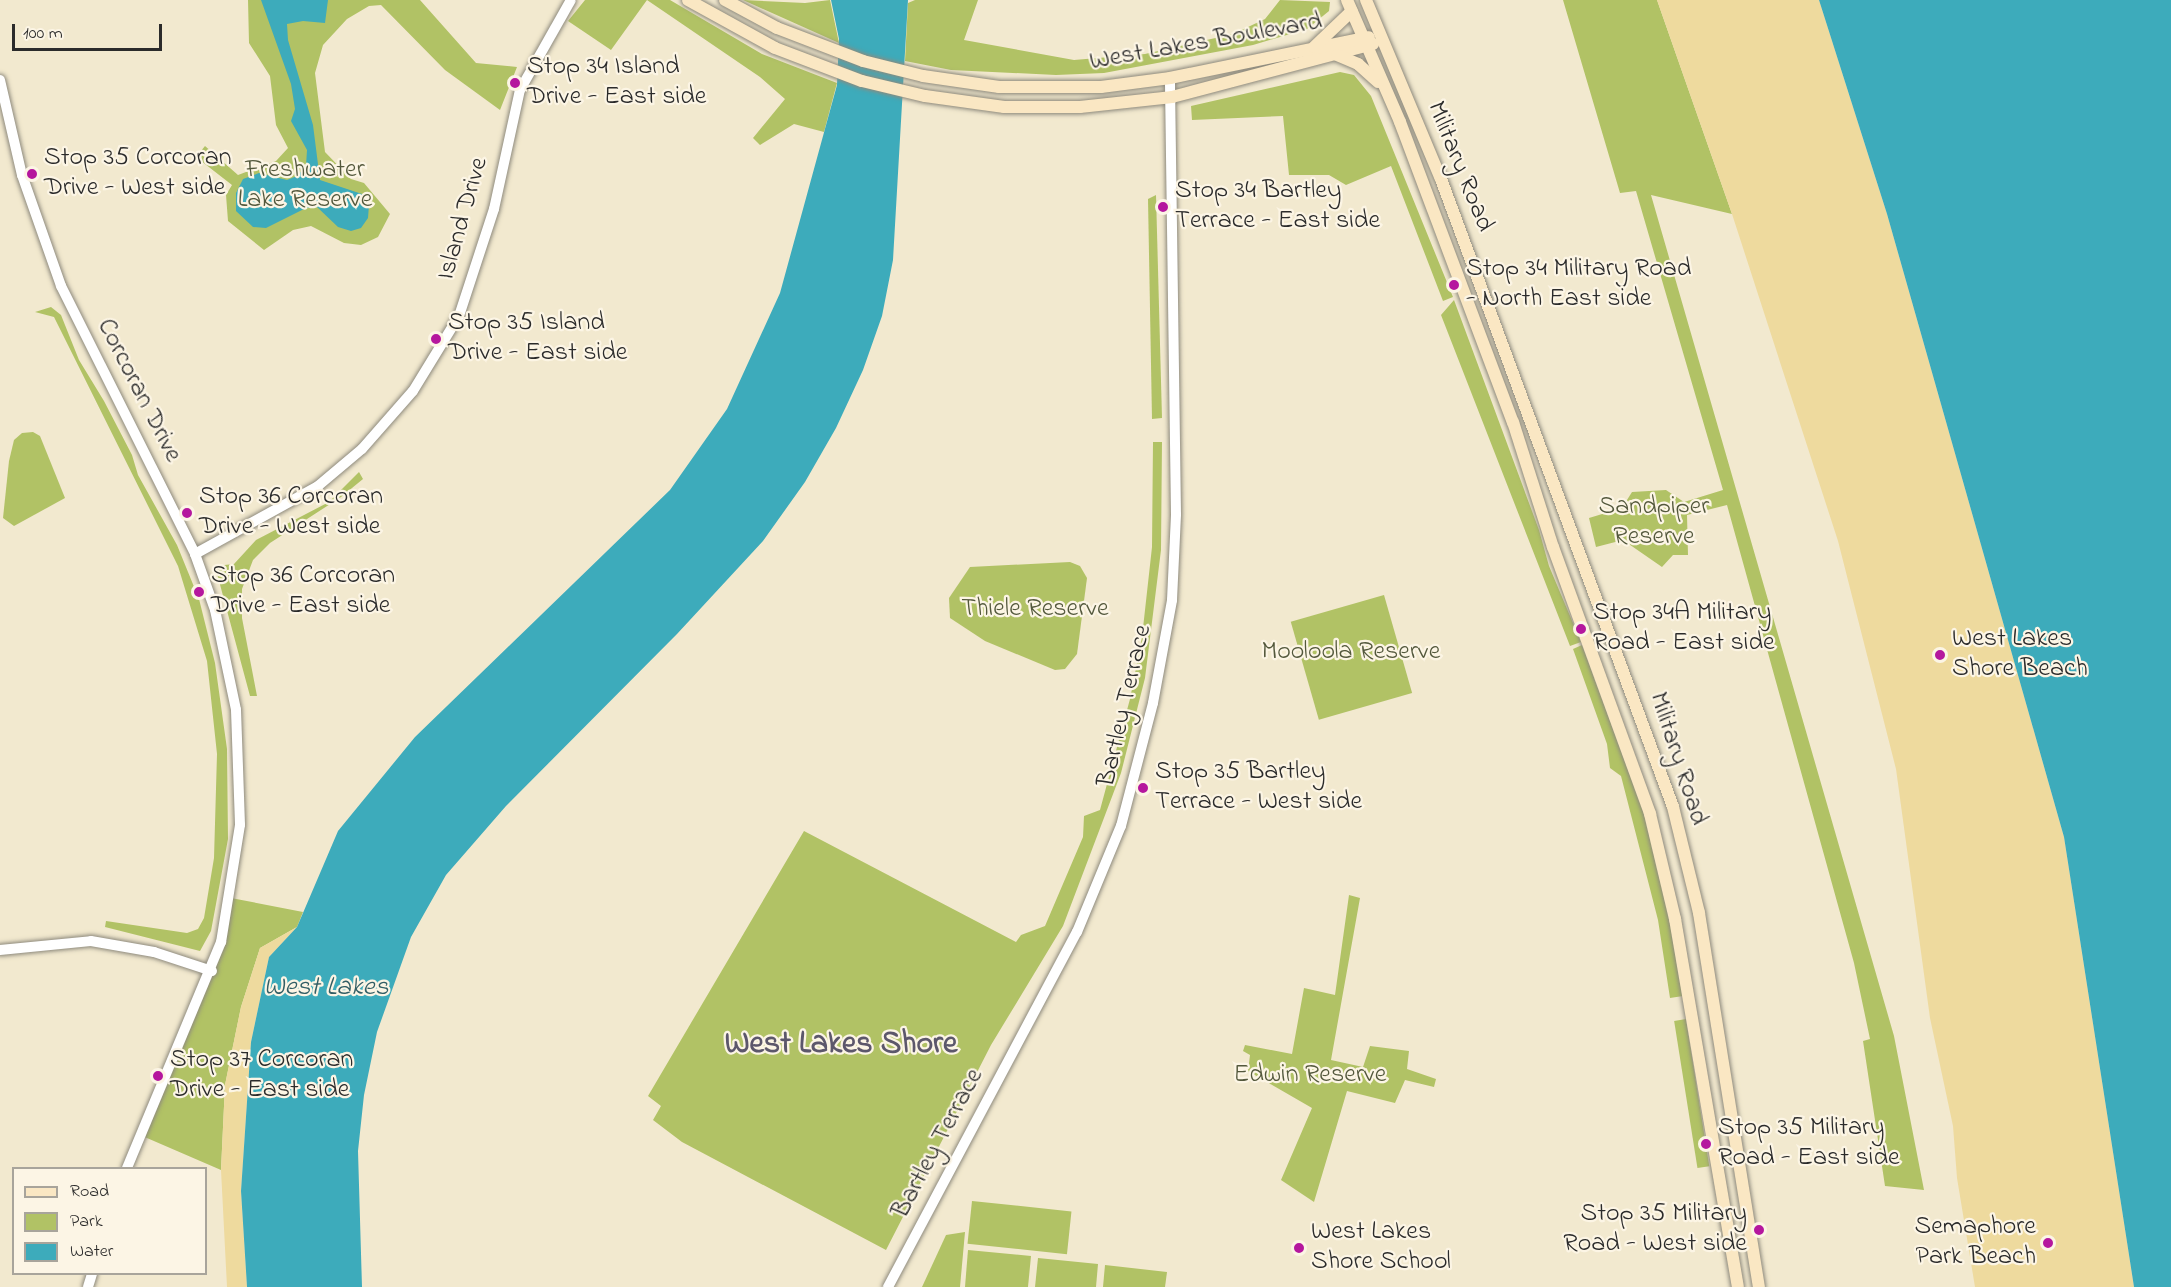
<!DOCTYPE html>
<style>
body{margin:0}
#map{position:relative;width:2171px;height:1287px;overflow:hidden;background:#f2e9cf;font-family:"Indie Flower",sans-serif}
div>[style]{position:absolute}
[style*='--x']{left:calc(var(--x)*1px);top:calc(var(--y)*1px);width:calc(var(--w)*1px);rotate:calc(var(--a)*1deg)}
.green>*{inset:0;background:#b1c265;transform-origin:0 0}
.sand>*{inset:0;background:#eeda9e}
.water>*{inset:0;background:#3dabbb}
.roads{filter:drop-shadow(0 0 2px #8e8a7d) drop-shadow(0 0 2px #8e8a7d)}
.tertiary>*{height:10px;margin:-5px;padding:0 5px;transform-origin:5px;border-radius:5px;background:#fff}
.secondary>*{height:12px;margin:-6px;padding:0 6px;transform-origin:6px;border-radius:6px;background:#fae7c3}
.dots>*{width:16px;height:16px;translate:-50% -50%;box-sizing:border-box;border:3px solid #fcf5e5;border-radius:50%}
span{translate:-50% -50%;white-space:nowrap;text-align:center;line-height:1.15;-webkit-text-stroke:4.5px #fcf5e5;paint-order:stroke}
.street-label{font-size:26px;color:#2b2b2b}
.poi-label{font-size:26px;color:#2b2b2b}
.left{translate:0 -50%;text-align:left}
.right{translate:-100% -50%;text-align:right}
.park-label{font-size:26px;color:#53583c}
.water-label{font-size:27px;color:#325e65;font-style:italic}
.district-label{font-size:32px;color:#5c576b;font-weight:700}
.legend{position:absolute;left:12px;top:1167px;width:195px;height:108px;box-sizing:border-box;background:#fcf5e5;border:2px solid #a8a49b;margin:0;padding:8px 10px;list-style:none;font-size:18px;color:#2b2b2b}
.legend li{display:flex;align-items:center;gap:12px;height:30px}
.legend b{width:30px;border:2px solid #a8a49b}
.scale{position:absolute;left:12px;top:24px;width:150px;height:27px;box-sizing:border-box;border:3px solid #2b2b2b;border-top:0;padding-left:8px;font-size:18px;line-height:21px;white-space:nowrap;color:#2b2b2b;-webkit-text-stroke:4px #fcf5e5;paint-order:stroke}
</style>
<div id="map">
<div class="green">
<div style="clip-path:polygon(248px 0,420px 0,476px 63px,517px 67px,500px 110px,445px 70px,381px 5px,369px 6px,347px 19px,323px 45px,315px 73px,325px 152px,351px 179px,364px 183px,390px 214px,378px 237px,361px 245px,344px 243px,311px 226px,293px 230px,264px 250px,228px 221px,226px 195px,232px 185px,196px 157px,205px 146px,238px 175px,276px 161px,288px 148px,276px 125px,270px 76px,249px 43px)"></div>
<div style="clip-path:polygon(585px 0,670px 0,762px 54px,837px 83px,824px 132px,794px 124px,760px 145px,753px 138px,785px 99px,760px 77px,647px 0,611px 50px,568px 21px)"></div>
<div style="clip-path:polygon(743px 0,805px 3px,830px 0,839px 43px)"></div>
<div style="clip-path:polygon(915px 0,978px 0,964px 40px,1074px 60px,1145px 54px,1233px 34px,1265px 19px,1280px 0,1330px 2px,1329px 11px,1307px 29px,1253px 45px,1104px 73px,1056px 75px,951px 70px,905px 61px,908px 3px)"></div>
<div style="clip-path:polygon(1563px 0,1657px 0,1732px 214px,1651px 195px,1894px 1036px,1924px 1190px,1885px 1186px,1863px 1041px,1870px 1039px,1854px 963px,1727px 505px,1687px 515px,1688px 555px,1673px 555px,1662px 567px,1623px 540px,1596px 547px,1589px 518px,1622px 508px,1632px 492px,1666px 490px,1684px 502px,1723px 490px,1636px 191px,1620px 193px)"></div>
<div style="clip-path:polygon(1340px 72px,1354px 75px,1371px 96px,1453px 297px,1443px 301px,1391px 166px,1346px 185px,1329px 175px,1289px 175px,1283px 116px,1192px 120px,1191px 106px)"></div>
<div style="clip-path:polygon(1156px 195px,1162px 418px,1152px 419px,1148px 199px)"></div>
<div style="clip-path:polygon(1454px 300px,1539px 530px,1549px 566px,1581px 642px,1570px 646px,1441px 315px)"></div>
<div style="clip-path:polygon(51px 307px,61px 315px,79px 360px,104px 401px,132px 455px,138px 475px,177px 545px,199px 599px,215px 663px,227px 749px,228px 839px,211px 931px,200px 951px,105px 927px,106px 921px,187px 933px,198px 929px,204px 918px,214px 858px,217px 754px,207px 661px,178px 566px,54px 317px,35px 312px)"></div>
<div style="clip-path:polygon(33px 432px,40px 436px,65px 498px,14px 526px,3px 518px,9px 461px,14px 440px,22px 433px)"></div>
<div style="clip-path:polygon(1153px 442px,1162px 442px,1161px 550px,1145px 678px,1121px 773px,1063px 926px,991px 1045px,886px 1250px,682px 1142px,653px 1120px,661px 1106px,648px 1096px,804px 831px,1016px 942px,1021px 935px,1045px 926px,1083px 837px,1084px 816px,1100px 810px,1130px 699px,1142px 637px,1152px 547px)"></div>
<div style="clip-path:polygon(359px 472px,363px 479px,341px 497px,270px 543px,253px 560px,242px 589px,242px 618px,257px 696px,250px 696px,215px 566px,234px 564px,256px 540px,329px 502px)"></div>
<div style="clip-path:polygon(1070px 562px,1080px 566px,1087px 578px,1077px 654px,1065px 669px,1055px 670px,985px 641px,950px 618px,949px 598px,970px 567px)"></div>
<div style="left:1384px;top:595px;width:102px;height:97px;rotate:74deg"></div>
<div style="clip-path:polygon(1582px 645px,1650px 829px,1670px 912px,1683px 996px,1670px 998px,1658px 920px,1621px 776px,1610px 768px,1607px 744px,1573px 649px)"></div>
<div style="clip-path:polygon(1349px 895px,1360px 898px,1331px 1060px,1363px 1067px,1370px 1046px,1409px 1051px,1407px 1069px,1436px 1079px,1434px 1087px,1405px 1080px,1395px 1103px,1347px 1091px,1314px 1202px,1281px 1180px,1312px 1108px,1248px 1071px,1250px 1055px,1243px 1051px,1245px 1045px,1292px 1054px,1304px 988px,1335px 995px)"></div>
<div style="clip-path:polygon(231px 898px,303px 912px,297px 927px,260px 948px,241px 1007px,225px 1085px,221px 1170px,140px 1135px,212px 971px)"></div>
<div style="left:1686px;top:1019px;width:149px;height:12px;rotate:81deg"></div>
<div style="left:972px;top:1201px;width:100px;height:43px;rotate:6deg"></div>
<div style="clip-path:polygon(965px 1232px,960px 1287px,922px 1287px,946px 1235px)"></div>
<div style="clip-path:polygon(968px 1250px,1031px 1256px,1028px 1287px,965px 1287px)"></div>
<div style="clip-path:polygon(1038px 1258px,1098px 1264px,1096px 1287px,1035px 1287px)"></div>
<div style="clip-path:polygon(1105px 1265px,1167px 1272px,1165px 1287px,1103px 1287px)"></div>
</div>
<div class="sand">
<div style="clip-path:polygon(1657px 0,1819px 0,1887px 214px,2064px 837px,2134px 1287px,1975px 1287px,1957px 1178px,1953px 1126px,1930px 1018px,1896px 769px,1838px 541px,1732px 214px)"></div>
<div style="clip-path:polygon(297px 927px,269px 957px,251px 1042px,241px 1191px,247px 1287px,227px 1287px,221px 1170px,225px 1085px,241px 1007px,260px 948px)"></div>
</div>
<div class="water">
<div style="clip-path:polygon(261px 0,328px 0,325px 23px,303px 21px,287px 24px,288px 40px,313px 125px,320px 180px,362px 194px,369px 205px,368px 218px,361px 228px,351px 231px,338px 227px,317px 207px,306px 208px,266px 228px,253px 227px,236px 211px,236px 193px,243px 179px,259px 173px,287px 180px,297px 176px,306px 166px,307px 150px,291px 121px,295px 109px,291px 84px)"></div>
<div style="clip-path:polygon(831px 0,908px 0,893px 260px,882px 316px,863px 370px,836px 428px,805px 482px,763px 541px,677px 634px,506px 806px,446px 875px,411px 937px,377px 1032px,364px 1095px,358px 1151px,362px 1287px,247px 1287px,241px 1191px,251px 1042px,269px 957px,297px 927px,338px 831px,415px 737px,670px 490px,727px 409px,780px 293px,837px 85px,839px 39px)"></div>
<div style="clip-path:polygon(1819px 0,2171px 0,2171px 1287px,2134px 1287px,2064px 837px,1887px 214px)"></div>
</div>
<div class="roads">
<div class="tertiary">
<div style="--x:0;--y:80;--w:98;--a:77"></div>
<div style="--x:22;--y:175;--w:118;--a:70.6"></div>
<div style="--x:61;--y:286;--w:300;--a:63.4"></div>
<div style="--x:195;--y:554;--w:59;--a:70.3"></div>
<div style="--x:215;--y:610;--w:102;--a:78.1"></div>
<div style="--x:236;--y:710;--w:115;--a:88"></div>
<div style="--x:240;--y:825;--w:119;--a:99.2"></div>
<div style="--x:221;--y:942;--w:245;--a:112.6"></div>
<div style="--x:195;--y:554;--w:141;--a:-28.9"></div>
<div style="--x:318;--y:486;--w:57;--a:-40.1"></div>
<div style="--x:362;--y:449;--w:77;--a:-48.7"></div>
<div style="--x:413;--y:391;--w:88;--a:-58.5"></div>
<div style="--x:459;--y:316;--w:113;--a:-71.9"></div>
<div style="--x:494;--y:209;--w:122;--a:-77.7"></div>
<div style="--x:520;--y:90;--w:103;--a:-60.5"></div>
<div style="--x:0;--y:950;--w:91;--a:-5.6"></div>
<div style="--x:91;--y:941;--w:64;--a:9.9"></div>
<div style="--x:154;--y:952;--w:61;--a:18.1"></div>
<div style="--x:88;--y:1287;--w:14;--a:-73"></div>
<div style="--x:888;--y:1287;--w:402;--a:-62"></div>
<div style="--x:1077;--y:932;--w:115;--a:-67.5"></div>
<div style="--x:1121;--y:826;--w:127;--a:-75.4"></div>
<div style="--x:1153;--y:703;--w:105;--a:-79.5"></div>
<div style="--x:1172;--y:600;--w:86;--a:-87.3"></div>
<div style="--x:1176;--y:514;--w:436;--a:-90.8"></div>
</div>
<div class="secondary">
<div style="--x:688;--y:0;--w:99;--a:28.9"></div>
<div style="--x:775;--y:48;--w:93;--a:20.8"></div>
<div style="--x:862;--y:81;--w:65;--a:13.4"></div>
<div style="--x:925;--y:96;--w:80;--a:7.9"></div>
<div style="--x:1004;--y:107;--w:76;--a:0"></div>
<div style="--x:1080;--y:107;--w:93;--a:-6.2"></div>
<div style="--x:1172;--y:97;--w:208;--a:-14.8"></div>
<div style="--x:725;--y:0;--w:59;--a:28.3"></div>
<div style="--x:777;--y:28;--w:92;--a:21"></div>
<div style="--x:863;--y:61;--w:62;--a:14"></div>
<div style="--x:923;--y:76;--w:77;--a:8.2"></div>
<div style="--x:999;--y:87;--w:102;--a:0"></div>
<div style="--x:1101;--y:87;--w:70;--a:-7.4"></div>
<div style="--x:1170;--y:78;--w:203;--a:-11.6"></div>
<div style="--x:1347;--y:0;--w:133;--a:66.5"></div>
<div style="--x:1400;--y:122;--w:321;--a:69.4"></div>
<div style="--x:1513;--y:422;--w:131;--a:72.3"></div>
<div style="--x:1553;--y:547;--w:284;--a:70"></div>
<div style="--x:1650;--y:814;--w:108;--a:76.6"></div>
<div style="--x:1675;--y:919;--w:373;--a:80.3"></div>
<div style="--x:1366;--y:0;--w:194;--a:67.3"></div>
<div style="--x:1441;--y:179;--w:669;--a:69.72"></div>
<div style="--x:1673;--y:807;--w:109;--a:76.2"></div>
<div style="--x:1699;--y:913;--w:379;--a:80.9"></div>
<div style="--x:1314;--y:47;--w:52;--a:-43.5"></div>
<div style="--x:1337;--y:55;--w:23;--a:23"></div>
<div style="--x:1358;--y:64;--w:27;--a:42"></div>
</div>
</div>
<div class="dots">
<div style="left:515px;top:83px;background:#b5179e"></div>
<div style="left:32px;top:174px;background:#b5179e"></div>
<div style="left:1163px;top:207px;background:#b5179e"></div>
<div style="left:1454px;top:285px;background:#b5179e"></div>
<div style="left:436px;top:339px;background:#b5179e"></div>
<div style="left:187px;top:513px;background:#b5179e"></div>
<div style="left:199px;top:592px;background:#b5179e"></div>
<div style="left:1581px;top:629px;background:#b5179e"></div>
<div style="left:1940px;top:655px;background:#b5179e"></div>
<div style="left:1143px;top:788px;background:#b5179e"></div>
<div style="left:158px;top:1076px;background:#b5179e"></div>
<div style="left:1706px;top:1144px;background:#b5179e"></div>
<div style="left:1759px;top:1230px;background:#b5179e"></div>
<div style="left:2048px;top:1243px;background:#b5179e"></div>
<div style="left:1299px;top:1248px;background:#b5179e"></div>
</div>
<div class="street-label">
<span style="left:1206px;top:43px;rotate:-10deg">West Lakes Boulevard</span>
<span style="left:1459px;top:167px;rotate:68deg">Military Road</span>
<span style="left:464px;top:219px;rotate:-74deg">Island Drive</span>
<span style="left:138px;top:391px;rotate:63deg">Corcoran Drive</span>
<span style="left:1126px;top:706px;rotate:-77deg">Bartley Terrace</span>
<span style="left:1677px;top:759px;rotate:72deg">Military Road</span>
<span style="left:939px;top:1144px;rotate:-62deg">Bartley Terrace</span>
</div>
<div class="poi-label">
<span class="left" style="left:527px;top:83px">Stop 34 Island<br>Drive - East side</span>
<span class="left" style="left:44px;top:174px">Stop 35 Corcoran<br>Drive - West side</span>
<span class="left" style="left:1175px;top:207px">Stop 34 Bartley<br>Terrace - East side</span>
<span class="left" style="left:1466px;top:285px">Stop 34 Military Road<br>- North East side</span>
<span class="left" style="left:448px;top:339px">Stop 35 Island<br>Drive - East side</span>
<span class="left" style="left:199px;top:513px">Stop 36 Corcoran<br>Drive - West side</span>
<span class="left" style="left:211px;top:592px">Stop 36 Corcoran<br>Drive - East side</span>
<span class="left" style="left:1593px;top:629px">Stop 34A Military<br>Road - East side</span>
<span class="left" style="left:1952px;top:655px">West Lakes<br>Shore Beach</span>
<span class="left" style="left:1155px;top:788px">Stop 35 Bartley<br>Terrace - West side</span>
<span class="left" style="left:170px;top:1076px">Stop 37 Corcoran<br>Drive - East side</span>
<span class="left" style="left:1718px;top:1144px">Stop 35 Military<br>Road - East side</span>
<span class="right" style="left:1747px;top:1230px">Stop 35 Military<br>Road - West side</span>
<span class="right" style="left:2036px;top:1243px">Semaphore<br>Park Beach</span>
<span class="left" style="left:1311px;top:1248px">West Lakes<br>Shore School</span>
</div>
<div class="park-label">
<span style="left:305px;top:186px">Freshwater<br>Lake Reserve</span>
<span style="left:1654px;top:523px">Sandpiper<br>Reserve</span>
<span style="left:1035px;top:610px">Thiele Reserve</span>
<span style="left:1351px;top:653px">Mooloola Reserve</span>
<span style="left:1310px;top:1076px">Edwin Reserve</span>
</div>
<div class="water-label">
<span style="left:326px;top:988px">West Lakes</span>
</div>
<div class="district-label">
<span style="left:841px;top:1045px">West Lakes Shore</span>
</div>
<ul class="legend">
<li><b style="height:8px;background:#fae7c3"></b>Road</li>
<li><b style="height:16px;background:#b1c265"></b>Park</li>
<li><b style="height:16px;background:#3dabbb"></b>Water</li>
</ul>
<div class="scale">100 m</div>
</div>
